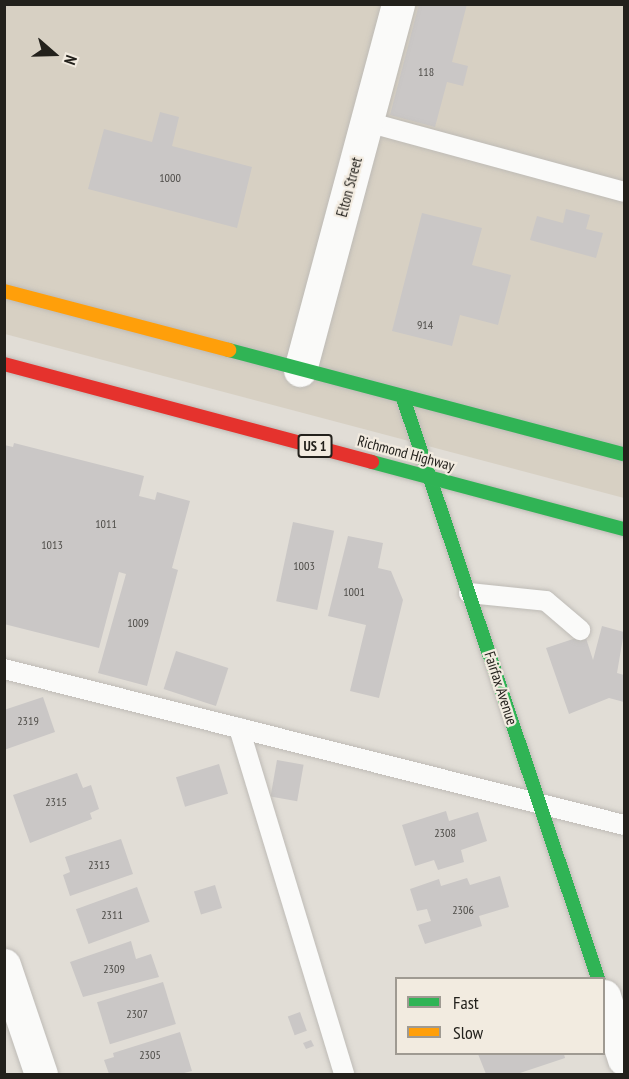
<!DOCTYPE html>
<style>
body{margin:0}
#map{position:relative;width:629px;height:1079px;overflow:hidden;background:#e1ddd6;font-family:"PT Sans Narrow",sans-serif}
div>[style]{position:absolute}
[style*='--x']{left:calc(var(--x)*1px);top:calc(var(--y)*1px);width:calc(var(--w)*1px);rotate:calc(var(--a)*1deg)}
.built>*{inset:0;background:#d7d0c3}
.building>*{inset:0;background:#cac7c6;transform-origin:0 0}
.roads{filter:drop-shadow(0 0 2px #bebbb6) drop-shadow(0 0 2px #bebbb6)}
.lane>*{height:20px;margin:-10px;padding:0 10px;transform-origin:10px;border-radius:10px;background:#fafaf9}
.street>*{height:33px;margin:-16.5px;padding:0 16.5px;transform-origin:16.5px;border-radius:16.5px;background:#fafaf9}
.fast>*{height:14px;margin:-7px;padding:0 7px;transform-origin:7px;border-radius:7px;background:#30b455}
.slow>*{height:14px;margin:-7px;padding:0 7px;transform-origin:7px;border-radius:7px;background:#ff9f0a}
.jam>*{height:14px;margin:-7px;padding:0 7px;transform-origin:7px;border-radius:7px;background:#e5322d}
span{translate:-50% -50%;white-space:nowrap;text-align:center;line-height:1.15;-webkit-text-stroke:4.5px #f2ebe0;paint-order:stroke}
.number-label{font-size:12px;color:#4e4c48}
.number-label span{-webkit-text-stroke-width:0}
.shield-label span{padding:2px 4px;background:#f2ebe0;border:2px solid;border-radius:4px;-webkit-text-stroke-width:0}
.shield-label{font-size:14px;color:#23211c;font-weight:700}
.street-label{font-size:15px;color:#23211c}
.frame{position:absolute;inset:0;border:6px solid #23211c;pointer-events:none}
.legend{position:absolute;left:395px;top:977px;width:210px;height:78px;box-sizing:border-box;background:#f2ebe0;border:2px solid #9f9a92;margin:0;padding:8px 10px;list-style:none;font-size:18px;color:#23211c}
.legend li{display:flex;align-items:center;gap:12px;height:30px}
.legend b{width:30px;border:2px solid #9f9a92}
.north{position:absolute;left:24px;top:24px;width:60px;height:60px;-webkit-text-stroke:4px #f2ebe0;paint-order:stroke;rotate:110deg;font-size:16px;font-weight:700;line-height:24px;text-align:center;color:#23211c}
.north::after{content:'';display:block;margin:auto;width:21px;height:27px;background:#23211c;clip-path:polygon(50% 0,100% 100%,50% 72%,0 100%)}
</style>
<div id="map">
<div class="built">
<div style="clip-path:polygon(4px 5px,624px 5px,624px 498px,5px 334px)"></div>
</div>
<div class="building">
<div style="clip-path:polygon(419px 4px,467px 4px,452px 62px,468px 66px,463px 86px,447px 82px,435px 127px,390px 115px)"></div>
<div style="clip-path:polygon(160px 112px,179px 117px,172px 146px,252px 167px,237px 228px,88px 189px,104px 129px,152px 142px)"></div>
<div style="clip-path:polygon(566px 209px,590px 215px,586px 229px,603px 233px,596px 258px,530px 240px,537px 216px,563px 223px)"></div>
<div style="clip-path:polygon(422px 213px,482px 228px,472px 265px,511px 275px,498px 325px,460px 315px,452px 346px,392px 331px)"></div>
<div style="clip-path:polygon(14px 443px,144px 476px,139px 496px,155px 500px,157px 492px,190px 501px,172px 568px,178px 570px,147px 686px,98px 673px,126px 574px,119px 572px,99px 648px,4px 624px,4px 445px,13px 447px)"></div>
<div style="left:293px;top:522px;width:42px;height:81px;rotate:12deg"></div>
<div style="clip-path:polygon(348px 536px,383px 543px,378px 568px,391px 571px,403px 600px,379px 698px,350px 691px,366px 625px,328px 616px)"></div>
<div style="clip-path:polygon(602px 626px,624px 632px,617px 673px,624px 675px,624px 702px,609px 698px,569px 714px,546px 648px,585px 635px,593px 660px)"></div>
<div style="left:176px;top:651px;width:55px;height:40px;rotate:18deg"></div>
<div style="clip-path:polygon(43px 697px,55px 732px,4px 750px,4px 710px)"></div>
<div style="left:277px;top:760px;width:27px;height:37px;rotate:10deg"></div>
<div style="left:219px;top:764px;width:31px;height:45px;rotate:73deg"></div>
<div style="clip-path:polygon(77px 773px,83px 788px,91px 785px,99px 809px,90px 813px,92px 819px,30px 843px,13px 795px)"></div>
<div style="clip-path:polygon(446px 811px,449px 821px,478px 812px,487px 841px,461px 850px,464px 862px,438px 870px,434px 860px,415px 866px,402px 825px)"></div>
<div style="clip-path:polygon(121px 839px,133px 874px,70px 896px,63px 875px,70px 872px,65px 857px)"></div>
<div style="clip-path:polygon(500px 876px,509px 907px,479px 916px,482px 926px,425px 944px,418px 925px,431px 921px,427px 909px,417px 911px,410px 889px,439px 879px,441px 886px,467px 878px,470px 885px)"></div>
<div style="left:215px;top:885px;width:24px;height:22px;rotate:73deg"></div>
<div style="left:137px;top:887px;width:37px;height:65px;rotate:70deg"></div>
<div style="clip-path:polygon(131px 941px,136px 959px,151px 954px,159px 977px,83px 997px,70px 962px)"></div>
<div style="left:163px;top:982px;width:44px;height:69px;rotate:73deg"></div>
<div style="left:300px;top:1012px;width:20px;height:13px;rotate:70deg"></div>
<div style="clip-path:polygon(180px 1032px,192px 1071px,180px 1074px,109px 1074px,104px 1060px,114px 1057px,113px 1053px)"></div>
<div style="clip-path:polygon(311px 1040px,314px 1046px,306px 1049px,303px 1043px)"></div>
<div style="clip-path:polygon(478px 1054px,564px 1054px,565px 1058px,517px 1074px,486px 1074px)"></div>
</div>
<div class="roads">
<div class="lane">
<div style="--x:367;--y:122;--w:266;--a:15.2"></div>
<div style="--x:469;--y:593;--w:77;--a:5.9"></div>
<div style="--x:546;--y:601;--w:45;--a:40.5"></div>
<div style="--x:4;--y:669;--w:639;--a:14.12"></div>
<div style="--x:239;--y:728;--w:362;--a:73.1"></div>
</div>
<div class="street">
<div style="--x:300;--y:370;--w:379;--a:-75"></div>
<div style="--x:4;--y:965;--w:115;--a:71.3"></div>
<div style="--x:604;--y:996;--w:66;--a:72.4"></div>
</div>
<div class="fast">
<div style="--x:229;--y:350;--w:408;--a:14.8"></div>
<div style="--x:403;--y:398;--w:612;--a:71.42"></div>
<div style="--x:372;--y:462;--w:261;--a:14.9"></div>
</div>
<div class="slow">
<div style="--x:4;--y:291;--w:233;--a:14.7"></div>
</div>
<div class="jam">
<div style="--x:4;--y:364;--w:381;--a:14.9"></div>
</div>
</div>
<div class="number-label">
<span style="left:426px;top:72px">118</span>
<span style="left:170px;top:178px">1000</span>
<span style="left:425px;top:325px">914</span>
<span style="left:106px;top:524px">1011</span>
<span style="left:52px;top:545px">1013</span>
<span style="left:304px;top:566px">1003</span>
<span style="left:354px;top:592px">1001</span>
<span style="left:138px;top:623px">1009</span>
<span style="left:28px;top:721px">2319</span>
<span style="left:56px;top:802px">2315</span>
<span style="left:445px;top:833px">2308</span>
<span style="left:99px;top:865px">2313</span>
<span style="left:463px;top:910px">2306</span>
<span style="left:112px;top:915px">2311</span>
<span style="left:114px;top:969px">2309</span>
<span style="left:137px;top:1014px">2307</span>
<span style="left:150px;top:1055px">2305</span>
</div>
<div class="shield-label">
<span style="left:315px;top:446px">US 1</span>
</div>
<div class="street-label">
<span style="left:349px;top:187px;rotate:-75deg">Elton Street</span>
<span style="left:406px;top:453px;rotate:15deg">Richmond Highway</span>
<span style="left:501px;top:688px;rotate:72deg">Fairfax Avenue</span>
</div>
<div class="frame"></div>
<ul class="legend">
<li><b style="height:8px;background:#30b455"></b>Fast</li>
<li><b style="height:8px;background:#ff9f0a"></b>Slow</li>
</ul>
<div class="north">N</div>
</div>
